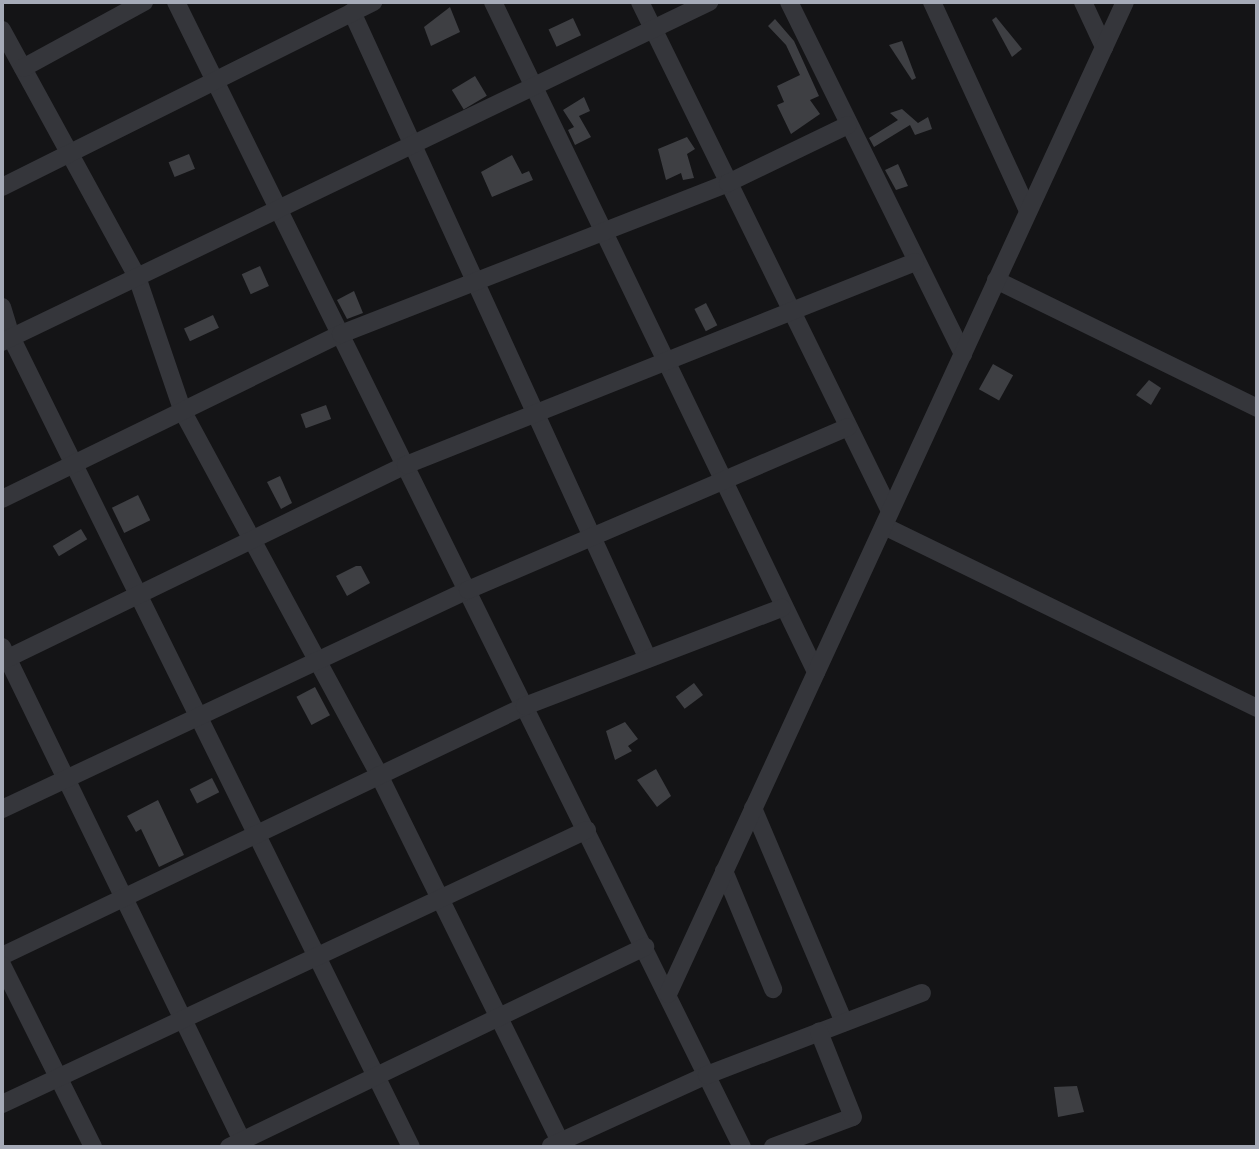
<!DOCTYPE html>
<style>
body{margin:0}
#map{position:relative;width:1259px;height:1149px;overflow:hidden;background:#141416;font-family:"Public Sans",sans-serif}
div>[style]{position:absolute}
[style*='--x']{left:calc(var(--x)*1px);top:calc(var(--y)*1px);width:calc(var(--w)*1px);rotate:calc(var(--a)*1deg)}
.building>*{inset:0;background:#3e3f43;transform-origin:0 0}
.minor>*{height:18px;margin:-9px;padding:0 9px;transform-origin:9px;border-radius:9px;background:#35363b}
span{translate:-50% -50%;white-space:nowrap;text-align:center;line-height:1.15;-webkit-text-stroke:7px #0f0f11;paint-order:stroke}
.frame{position:absolute;inset:0;border:4px solid #a5aab7;pointer-events:none}
</style>
<div id="map">
<div class="building">
<div style="clip-path:polygon(450px 7px,460px 32px,431px 46px,424px 27px)"></div>
<div style="clip-path:polygon(996px 17px,1022px 49px,1012px 57px,992px 20px)"></div>
<div style="left:573px;top:18px;width:19px;height:27px;rotate:65deg"></div>
<div style="clip-path:polygon(775px 19px,794px 41px,819px 96px,810px 100px,820px 114px,791px 134px,777px 105px,784px 102px,777px 86px,800px 75px,786px 45px,768px 26px)"></div>
<div style="clip-path:polygon(902px 41px,916px 78px,912px 80px,889px 45px)"></div>
<div style="left:475px;top:76px;width:23px;height:27px;rotate:59deg"></div>
<div style="clip-path:polygon(584px 97px,590px 111px,579px 116px,591px 137px,575px 145px,568px 130px,574px 127px,563px 110px)"></div>
<div style="clip-path:polygon(902px 109px,918px 123px,928px 117px,932px 129px,915px 135px,910px 125px,874px 147px,869px 138px,898px 120px,890px 113px)"></div>
<div style="clip-path:polygon(687px 137px,695px 149px,687px 154px,694px 178px,683px 180px,681px 173px,666px 180px,658px 149px)"></div>
<div style="left:189px;top:154px;width:16px;height:22px;rotate:68deg"></div>
<div style="clip-path:polygon(512px 155px,522px 174px,529px 171px,533px 180px,492px 197px,481px 172px)"></div>
<div style="clip-path:polygon(898px 164px,908px 186px,896px 190px,885px 170px)"></div>
<div style="left:260px;top:266px;width:22px;height:20px;rotate:66deg"></div>
<div style="clip-path:polygon(354px 291px,363px 313px,347px 319px,337px 300px)"></div>
<div style="left:706px;top:303px;width:25px;height:13px;rotate:63deg"></div>
<div style="left:213px;top:315px;width:14px;height:32px;rotate:65deg"></div>
<div style="left:993px;top:364px;width:23px;height:29px;rotate:29deg"></div>
<div style="clip-path:polygon(1149px 380px,1161px 388px,1151px 405px,1136px 395px)"></div>
<div style="left:326px;top:405px;width:15px;height:27px;rotate:70deg"></div>
<div style="clip-path:polygon(280px 476px,292px 503px,281px 509px,267px 482px)"></div>
<div style="left:138px;top:495px;width:28px;height:29px;rotate:64deg"></div>
<div style="left:81px;top:529px;width:12px;height:33px;rotate:59deg"></div>
<div style="clip-path:polygon(356px 566px,361px 566px,370px 583px,347px 596px,336px 576px)"></div>
<div style="left:694px;top:683px;width:15px;height:23px;rotate:53deg"></div>
<div style="left:315px;top:687px;width:32px;height:21px;rotate:62deg"></div>
<div style="clip-path:polygon(625px 722px,638px 739px,628px 746px,632px 751px,615px 760px,606px 731px)"></div>
<div style="clip-path:polygon(656px 769px,671px 796px,657px 807px,637px 780px)"></div>
<div style="left:212px;top:778px;width:16px;height:25px;rotate:63deg"></div>
<div style="clip-path:polygon(158px 800px,184px 855px,159px 867px,141px 829px,136px 832px,127px 816px)"></div>
<div style="clip-path:polygon(1077px 1086px,1084px 1112px,1058px 1117px,1054px 1087px)"></div>
</div>
<div class="minor">
<div style="--x:176;--y:2;--w:1277;--a:63.7"></div>
<div style="--x:493;--y:2;--w:744;--a:64.26"></div>
<div style="--x:640;--y:2;--w:567;--a:63.84"></div>
<div style="--x:789;--y:2;--w:393;--a:63.7"></div>
<div style="--x:932;--y:2;--w:230;--a:65.3"></div>
<div style="--x:1083;--y:2;--w:50;--a:65"></div>
<div style="--x:352;--y:12;--w:711;--a:65.42"></div>
<div style="--x:2;--y:30;--w:281;--a:61.3"></div>
<div style="--x:137;--y:277;--w:143;--a:71.2"></div>
<div style="--x:183;--y:412;--w:413;--a:61.6"></div>
<div style="--x:379;--y:775;--w:409;--a:63.7"></div>
<div style="--x:23;--y:68;--w:138;--a:-28.6"></div>
<div style="--x:2;--y:187;--w:415;--a:-26.5"></div>
<div style="--x:996;--y:280;--w:291;--a:26.1"></div>
<div style="--x:2;--y:307;--w:31;--a:73"></div>
<div style="--x:11;--y:337;--w:903;--a:63.72"></div>
<div style="--x:2;--y:342;--w:785;--a:-25.68"></div>
<div style="--x:2;--y:499;--w:377;--a:-26"></div>
<div style="--x:341;--y:334;--w:415;--a:-21.3"></div>
<div style="--x:728;--y:183;--w:133;--a:-25.8"></div>
<div style="--x:884;--y:526;--w:415;--a:26"></div>
<div style="--x:2;--y:647;--w:556;--a:64.08"></div>
<div style="--x:2;--y:661;--w:449;--a:-25.9"></div>
<div style="--x:406;--y:465;--w:548;--a:-21.74"></div>
<div style="--x:753;--y:808;--w:233;--a:67"></div>
<div style="--x:2;--y:809;--w:515;--a:-25.17"></div>
<div style="--x:468;--y:590;--w:413;--a:-23.2"></div>
<div style="--x:724;--y:871;--w:128;--a:67.4"></div>
<div style="--x:2;--y:956;--w:580;--a:-25.55"></div>
<div style="--x:525;--y:706;--w:275;--a:-20.9"></div>
<div style="--x:2;--y:965;--w:203;--a:63.4"></div>
<div style="--x:668;--y:994;--w:1092;--a:-65.27"></div>
<div style="--x:2;--y:1104;--w:646;--a:-25.1"></div>
<div style="--x:551;--y:1146;--w:171;--a:-24.5"></div>
<div style="--x:707;--y:1075;--w:230;--a:-20.9"></div>
<div style="--x:229;--y:1147;--w:462;--a:-25.7"></div>
<div style="--x:773;--y:1147;--w:85;--a:-20.6"></div>
<div style="--x:853;--y:1117;--w:92;--a:-111.8"></div>
</div>
<div class="frame"></div>
</div>
